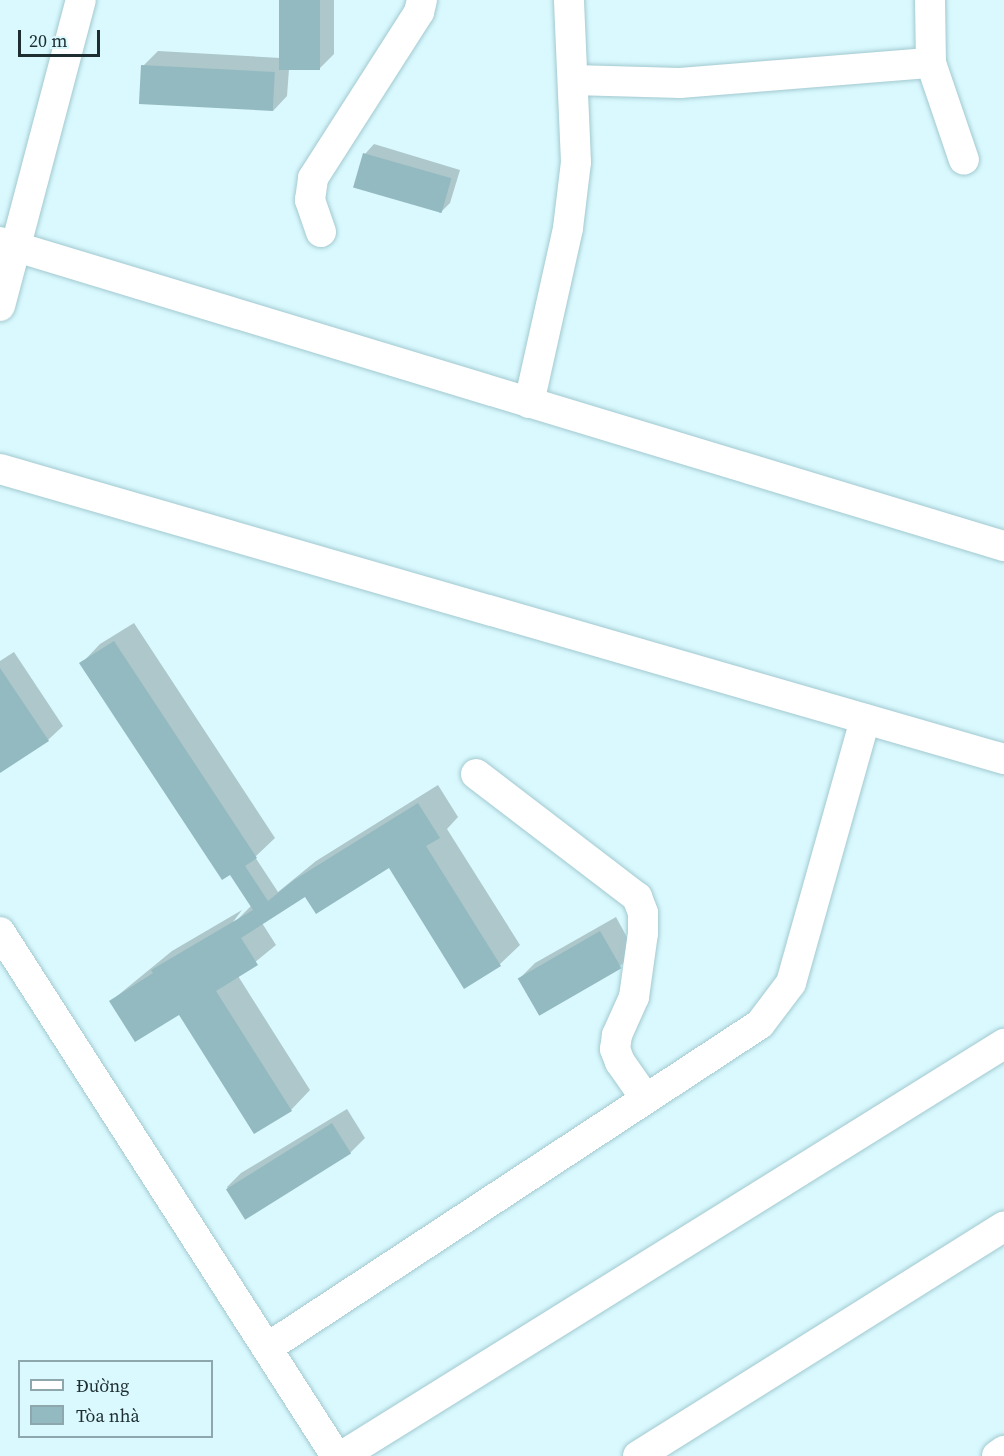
<!DOCTYPE html>
<meta charset="utf-8">
<style>
body{margin:0}
#map{position:relative;width:1004px;height:1456px;overflow:hidden;background:#d9f9fe;font-family:"Source Serif 4",serif}
div>[style]{position:absolute}
[style*='--x']{left:calc(var(--x)*1px);top:calc(var(--y)*1px);width:calc(var(--w)*1px);rotate:calc(var(--a)*1deg)}
.shadow>*{inset:0;background:#0003}
.building>*{inset:0;background:#93bac0;transform-origin:0 0}
.roads{filter:drop-shadow(0 0 2px #a2c9d0) drop-shadow(0 0 2px #a2c9d0)}
.minor>*{height:30px;margin:-15px;padding:0 15px;transform-origin:15px;border-radius:15px;background:#fff}
span{translate:-50% -50%;white-space:nowrap;text-align:center;line-height:1.15;-webkit-text-stroke:4.5px #d9f9fe;paint-order:stroke}
.legend{position:absolute;left:18px;top:1360px;width:195px;height:78px;box-sizing:border-box;background:#d9f9fe;border:2px solid #8ea7ac;margin:0;padding:8px 10px;list-style:none;font-size:18px;color:#1d2d30}
.legend li{display:flex;align-items:center;gap:12px;height:30px}
.legend b{width:30px;border:2px solid #8ea7ac}
.scale{position:absolute;left:18px;top:30px;width:82px;height:27px;box-sizing:border-box;border:3px solid #1d2d30;border-top:0;padding-left:8px;font-size:18px;line-height:21px;white-space:nowrap;color:#1d2d30;-webkit-text-stroke:4px #d9f9fe;paint-order:stroke}
</style>
<div id="map">
<div class="shadow">
<div style="clip-path:polygon(280px 0,334px 0,334px 54px,319px 69px,289px 69px,287px 96px,273px 111px,143px 66px,158px 51px,280px 58px)"></div>
<div style="clip-path:polygon(374px 144px,460px 170px,450px 203px,440px 213px,365px 154px)"></div>
<div style="clip-path:polygon(134px 623px,275px 838px,255px 857px,278px 892px,316px 861px,438px 785px,458px 817px,447px 829px,520px 945px,500px 964px,465px 987px,390px 866px,306px 895px,262px 923px,276px 945px,238px 976px,310px 1090px,291px 1110px,179px 1013px,111px 1001px,172px 951px,242px 910px,227px 930px,256px 901px,81px 664px,100px 644px)"></div>
<div style="clip-path:polygon(14px 652px,63px 726px,48px 740px,0 771px,0 661px)"></div>
<div style="clip-path:polygon(616px 917px,635px 952px,620px 966px,539px 1012px,520px 978px,535px 963px)"></div>
<div style="clip-path:polygon(347px 1109px,365px 1138px,350px 1153px,244px 1216px,227px 1187px,241px 1173px)"></div>
</div>
<div class="building">
<div style="left:279px;top:0;width:41px;height:70px"></div>
<div style="left:141px;top:65px;width:134px;height:39px;rotate:3deg"></div>
<div style="left:363px;top:153px;width:92px;height:36px;rotate:16deg"></div>
<div style="clip-path:polygon(114px 641px,257px 858px,245px 866px,268px 901px,294px 880px,418px 803px,440px 838px,426px 846px,501px 966px,464px 989px,389px 868px,316px 914px,305px 897px,241px 938px,258px 965px,216px 991px,292px 1111px,254px 1134px,179px 1015px,135px 1042px,109px 1001px,153px 973px,151px 970px,253px 910px,230px 875px,222px 880px,79px 663px)"></div>
<div style="clip-path:polygon(0 668px,49px 741px,0 773px)"></div>
<div style="left:600px;top:931px;width:43px;height:95px;rotate:60deg"></div>
<div style="left:332px;top:1123px;width:36px;height:125px;rotate:58deg"></div>
</div>
<div class="roads">
<div class="minor">
<div style="--x:930;--y:0;--w:63;--a:89.1"></div>
<div style="--x:931;--y:63;--w:102;--a:71.2"></div>
<div style="--x:573;--y:80;--w:107;--a:1.6"></div>
<div style="--x:680;--y:83;--w:252;--a:-4.6"></div>
<div style="--x:321;--y:232;--w:34;--a:-109"></div>
<div style="--x:310;--y:200;--w:22;--a:-82"></div>
<div style="--x:313;--y:178;--w:197;--a:-57.4"></div>
<div style="--x:419;--y:12;--w:12;--a:-76"></div>
<div style="--x:0;--y:242;--w:1049;--a:16.85"></div>
<div style="--x:0;--y:306;--w:317;--a:-75.2"></div>
<div style="--x:529;--y:403;--w:179;--a:-77.4"></div>
<div style="--x:568;--y:228;--w:66;--a:-83.1"></div>
<div style="--x:576;--y:162;--w:162;--a:-92.5"></div>
<div style="--x:0;--y:469;--w:1045;--a:16.11"></div>
<div style="--x:476;--y:774;--w:203;--a:37.4"></div>
<div style="--x:637;--y:897;--w:17;--a:69"></div>
<div style="--x:643;--y:913;--w:20;--a:90"></div>
<div style="--x:643;--y:933;--w:65;--a:98"></div>
<div style="--x:634;--y:997;--w:42;--a:114.1"></div>
<div style="--x:617;--y:1035;--w:14;--a:98"></div>
<div style="--x:615;--y:1049;--w:14;--a:69"></div>
<div style="--x:620;--y:1062;--w:45;--a:54.9"></div>
<div style="--x:0;--y:932;--w:622;--a:57.33"></div>
<div style="--x:267;--y:1348;--w:590;--a:-33.31"></div>
<div style="--x:760;--y:1024;--w:51;--a:-52.9"></div>
<div style="--x:791;--y:983;--w:274;--a:-74.3"></div>
<div style="--x:342;--y:1456;--w:780;--a:-31.9"></div>
<div style="--x:638;--y:1456;--w:432;--a:-32.1"></div>
<div style="--x:997;--y:1456;--w:9;--a:-36"></div>
</div>
</div>
<ul class="legend">
<li><b style="height:8px;background:#fff"></b>Đường</li>
<li><b style="height:16px;background:#93bac0"></b>Tòa nhà</li>
</ul>
<div class="scale">20 m</div>
</div>
